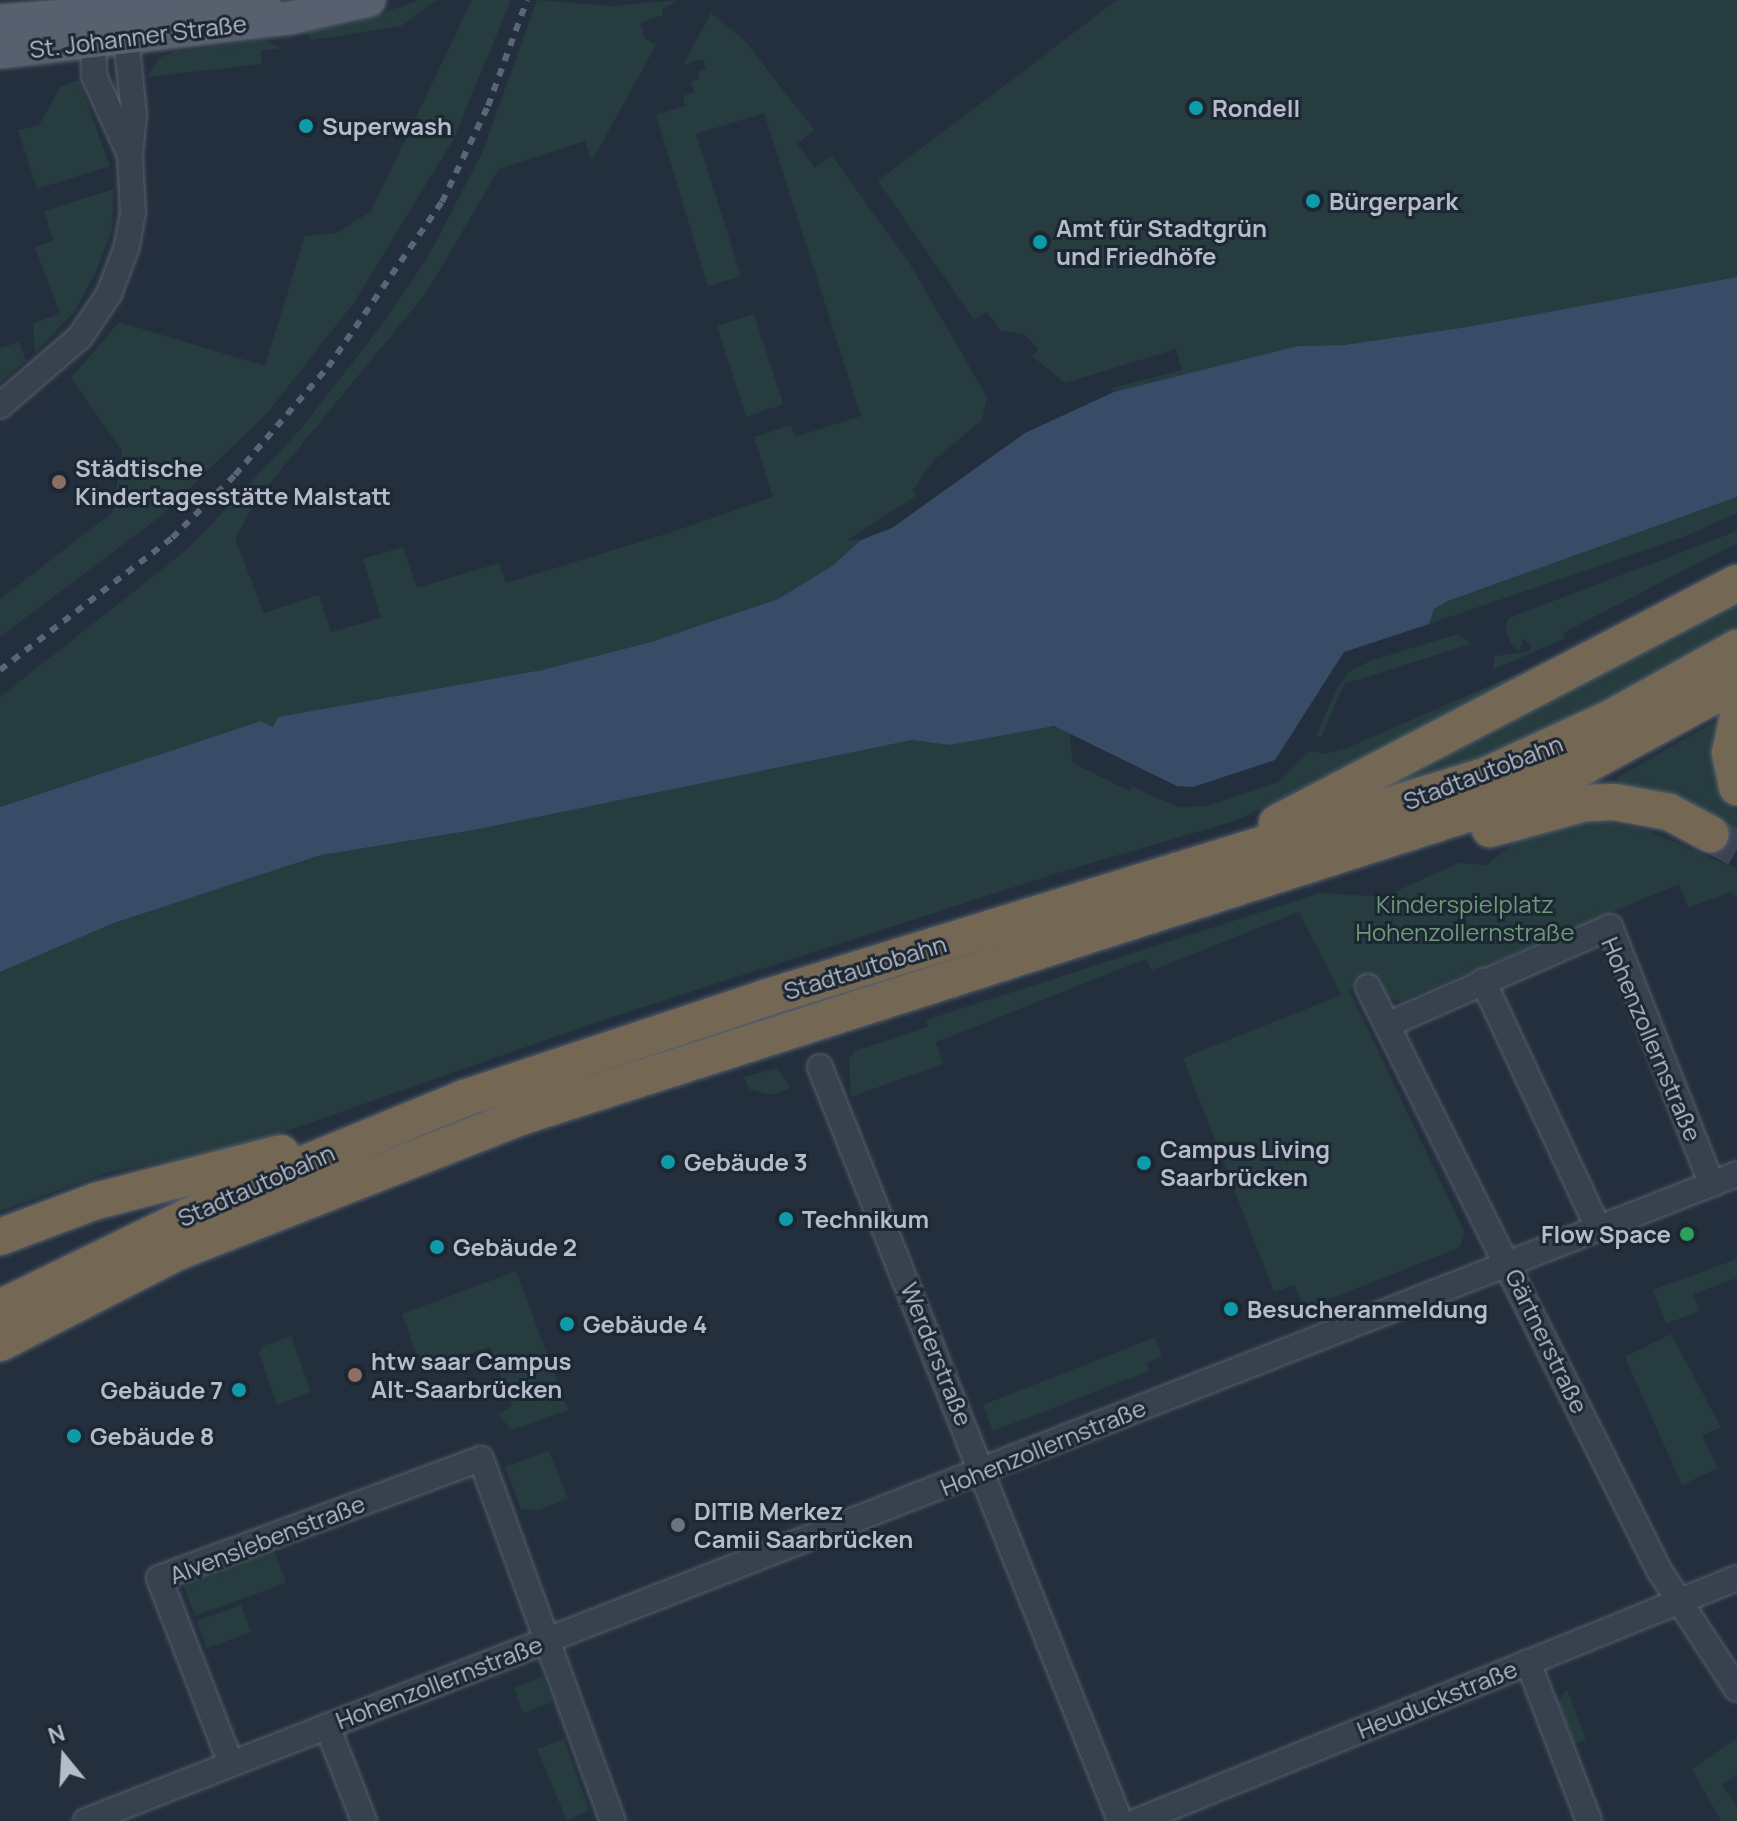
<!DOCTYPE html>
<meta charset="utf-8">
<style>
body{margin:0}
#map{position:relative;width:1737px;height:1821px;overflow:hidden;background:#242f3e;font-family:Manrope,sans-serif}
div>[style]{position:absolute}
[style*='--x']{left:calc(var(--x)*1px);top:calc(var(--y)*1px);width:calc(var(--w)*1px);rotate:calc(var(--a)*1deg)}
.green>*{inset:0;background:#263c3f;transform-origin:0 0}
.water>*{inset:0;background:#394c67}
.highway-tunnel>*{height:36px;margin-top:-18px;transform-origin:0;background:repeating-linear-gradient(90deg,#3a4453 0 36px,transparent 0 54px)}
.roads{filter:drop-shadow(0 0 2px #565f6c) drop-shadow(0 0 2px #565f6c)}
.minor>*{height:24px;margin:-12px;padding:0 12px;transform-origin:12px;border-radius:12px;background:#38414e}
.major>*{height:32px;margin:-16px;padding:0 16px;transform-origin:16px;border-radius:16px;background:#56606e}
.highway>*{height:36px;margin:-18px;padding:0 18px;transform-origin:18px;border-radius:18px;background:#746855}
.rail>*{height:6px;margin-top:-3px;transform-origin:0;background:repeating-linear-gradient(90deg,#5a6575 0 8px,transparent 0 16px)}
.dots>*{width:22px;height:22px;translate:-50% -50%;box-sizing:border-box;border:4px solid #1d2633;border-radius:50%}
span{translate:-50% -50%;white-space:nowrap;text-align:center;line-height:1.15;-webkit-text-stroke:6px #1d2633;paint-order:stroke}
.street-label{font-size:24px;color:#b4bcc9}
.poi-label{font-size:24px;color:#b4bcc9;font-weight:700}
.left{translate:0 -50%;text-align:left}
.right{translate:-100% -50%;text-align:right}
.park-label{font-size:24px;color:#6b9a76}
.north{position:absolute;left:24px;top:1717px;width:80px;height:80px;-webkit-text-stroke:6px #1d2633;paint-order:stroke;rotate:342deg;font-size:22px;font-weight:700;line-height:32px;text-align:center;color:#b4bcc9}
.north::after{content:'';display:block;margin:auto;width:28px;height:36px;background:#b4bcc9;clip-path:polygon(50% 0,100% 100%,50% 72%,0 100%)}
</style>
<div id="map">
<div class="green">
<div style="clip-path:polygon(420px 0,437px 0,401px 26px,312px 40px,306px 32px,347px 25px)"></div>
<div style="clip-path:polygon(472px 0,511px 0,453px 140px,355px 301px,269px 411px,162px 515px,0 637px,0 599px,113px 512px,122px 451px,71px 378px,119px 322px,265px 366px,305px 236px,337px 233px,371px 211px)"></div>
<div style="clip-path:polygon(537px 0,613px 6px,679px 0,662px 9px,663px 15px,640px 23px,644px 37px,656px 45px,592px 161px,585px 141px,499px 169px,426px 293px,256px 500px,235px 539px,264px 613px,319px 595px,331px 632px,381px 618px,363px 559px,403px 547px,417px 588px,499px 563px,506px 583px,672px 532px,773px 497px,754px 437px,791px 425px,795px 437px,861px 416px,764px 113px,696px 134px,741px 276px,708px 286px,656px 115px,685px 106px,683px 96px,694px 92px,691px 82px,700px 79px,698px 71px,706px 69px,703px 59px,683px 65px,711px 13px,745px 41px,814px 130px,797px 144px,815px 168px,832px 156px,910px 264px,987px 397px,982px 420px,934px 460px,913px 490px,916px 496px,847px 540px,861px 540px,832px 566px,778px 599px,651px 642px,542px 670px,279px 717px,273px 727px,261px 721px,0 807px,0 697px,189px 548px,300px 430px,384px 322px,428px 257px,482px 153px)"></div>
<div style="clip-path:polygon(1117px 0,1737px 0,1737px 277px,1467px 327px,1344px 345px,1298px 346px,1114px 392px,1112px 388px,1182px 370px,1176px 349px,1065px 383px,1032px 356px,1039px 349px,1024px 334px,1001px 331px,987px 312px,974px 320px,878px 181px)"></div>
<div style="clip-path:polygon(262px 40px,282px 48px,261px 51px,262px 64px,147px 77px,159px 58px,174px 52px)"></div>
<div style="clip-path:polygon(79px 80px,110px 166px,37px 189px,18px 130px,39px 125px,61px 86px)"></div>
<div style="clip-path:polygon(114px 189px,112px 229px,97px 270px,75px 311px,35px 353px,33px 323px,60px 314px,35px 247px,53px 241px,44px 211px)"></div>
<div style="left:754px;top:314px;width:95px;height:39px;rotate:72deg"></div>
<div style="clip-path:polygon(19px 342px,26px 361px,0 383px,0 348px)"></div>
<div style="clip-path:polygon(1737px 497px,1737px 513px,1686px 536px,1429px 624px,1434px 609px,1448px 601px)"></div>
<div style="clip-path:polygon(1737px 531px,1737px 543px,1563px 633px,1565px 638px,1493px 670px,1495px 656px,1528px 652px,1532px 646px,1523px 639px,1519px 651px,1511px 644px,1505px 627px,1509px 618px)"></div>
<div style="clip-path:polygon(1737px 601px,1737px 628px,1606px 702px,1481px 760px,1373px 793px)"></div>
<div style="clip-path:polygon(1458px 634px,1471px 644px,1344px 684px,1321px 738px,1316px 736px,1336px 690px,1349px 672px,1370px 661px)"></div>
<div style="clip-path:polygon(1548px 660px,1550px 665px,1238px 820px,1064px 871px,600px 1021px,238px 1148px,110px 1172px,0 1211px,0 972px,114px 923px,321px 855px,474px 830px,912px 740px,950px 745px,1042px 726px,1069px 729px,1073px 763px,1129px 791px,1133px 787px,1178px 807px,1207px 806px,1279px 782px,1310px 751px,1324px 754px,1347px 748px)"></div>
<div style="clip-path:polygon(1720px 719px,1725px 793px,1737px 813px,1737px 832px,1678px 802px,1621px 789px,1617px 777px)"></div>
<div style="clip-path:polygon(1593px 820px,1644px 829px,1737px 869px,1737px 900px,1731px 892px,1688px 908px,1679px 884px,1402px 1001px,1389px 999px,1374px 977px,1349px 990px,1465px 1233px,1459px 1248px,1304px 1309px,1295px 1285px,1274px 1292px,1183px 1058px,1341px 995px,1299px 912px,1152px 970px,1146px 959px,936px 1042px,943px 1064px,851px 1097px,849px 1059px,855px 1051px,928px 1027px,926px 1020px,1320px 893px,1384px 897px,1458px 863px,1487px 865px,1519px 838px)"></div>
<div style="clip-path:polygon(777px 1068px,791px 1088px,771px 1095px,749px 1089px,744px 1077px)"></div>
<div style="clip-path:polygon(1737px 1259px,1737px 1278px,1693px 1294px,1699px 1311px,1666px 1324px,1653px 1290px)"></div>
<div style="clip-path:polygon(516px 1271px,568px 1410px,512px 1430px,498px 1415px,512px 1406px,490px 1347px,422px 1370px,402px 1314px)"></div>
<div style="clip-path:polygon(1671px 1334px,1721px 1427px,1702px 1436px,1718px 1468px,1682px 1485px,1625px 1357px)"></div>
<div style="clip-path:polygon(291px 1336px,311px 1392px,277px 1405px,259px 1353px,263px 1346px)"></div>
<div style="clip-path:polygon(1155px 1337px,1162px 1356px,1147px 1363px,1149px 1371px,993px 1431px,983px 1405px)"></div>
<div style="clip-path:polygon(549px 1451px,568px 1499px,539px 1510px,521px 1509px,505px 1467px)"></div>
<div style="left:274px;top:1550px;width:35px;height:97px;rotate:70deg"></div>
<div style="left:241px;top:1605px;width:29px;height:47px;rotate:70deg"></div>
<div style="left:543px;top:1677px;width:27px;height:31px;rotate:70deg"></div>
<div style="clip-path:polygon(1567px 1689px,1586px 1740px,1575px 1744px,1558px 1702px)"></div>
<div style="clip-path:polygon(1737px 1738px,1737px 1774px,1722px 1785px,1737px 1807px,1737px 1821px,1721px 1821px,1692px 1769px)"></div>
<div style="clip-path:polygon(564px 1739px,589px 1810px,567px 1821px,537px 1749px)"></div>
</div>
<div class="water">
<div style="clip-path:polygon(1737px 277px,1737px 497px,1448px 601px,1434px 609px,1429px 624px,1344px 652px,1275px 760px,1193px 787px,1177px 786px,1054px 726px,950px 745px,912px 740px,474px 830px,321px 855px,114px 923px,0 972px,0 807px,261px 721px,273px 727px,278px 717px,542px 670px,651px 642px,778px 599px,832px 566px,861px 540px,892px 528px,1025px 433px,1114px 392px,1298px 346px,1344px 345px,1467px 327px)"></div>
</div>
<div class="highway-tunnel">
<div style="--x:1710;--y:834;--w:31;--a:29"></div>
</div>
<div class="roads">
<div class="minor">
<div style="--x:100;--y:28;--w:14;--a:120"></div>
<div style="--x:93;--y:40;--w:36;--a:88"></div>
<div style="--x:94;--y:76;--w:87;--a:65.5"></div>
<div style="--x:0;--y:406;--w:106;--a:-40.8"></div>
<div style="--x:80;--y:337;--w:52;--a:-56"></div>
<div style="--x:109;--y:294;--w:51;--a:-69.4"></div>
<div style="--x:127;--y:246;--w:34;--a:-80"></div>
<div style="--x:133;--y:213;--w:58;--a:-93"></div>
<div style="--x:130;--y:155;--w:41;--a:-84.4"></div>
<div style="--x:134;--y:114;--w:76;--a:-96"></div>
<div style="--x:126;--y:38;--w:15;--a:-113"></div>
<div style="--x:1483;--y:981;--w:272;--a:65"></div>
<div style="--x:1368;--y:987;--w:652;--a:63.47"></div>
<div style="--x:1659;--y:1570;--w:142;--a:56.8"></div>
<div style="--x:1387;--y:1025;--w:244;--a:-23.7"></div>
<div style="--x:1610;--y:927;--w:277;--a:68.4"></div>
<div style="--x:820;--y:1067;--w:811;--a:68.3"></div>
<div style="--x:1528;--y:1662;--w:170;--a:69"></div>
<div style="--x:327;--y:1726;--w:102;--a:68.7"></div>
<div style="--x:231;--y:1764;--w:199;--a:-111.2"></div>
<div style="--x:159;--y:1578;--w:343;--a:-20.3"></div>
<div style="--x:481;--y:1459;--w:385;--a:70"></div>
<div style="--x:86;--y:1821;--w:1773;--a:-21.4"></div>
<div style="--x:1137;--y:1821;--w:647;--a:-22.05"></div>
</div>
<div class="major">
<div style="--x:0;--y:21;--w:264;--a:-4.6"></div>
<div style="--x:0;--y:52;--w:292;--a:-6.7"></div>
<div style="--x:290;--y:18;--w:81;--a:-12.8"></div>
</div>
<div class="highway">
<div style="--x:1737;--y:721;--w:33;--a:102"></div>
<div style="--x:1730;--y:753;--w:35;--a:78"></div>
<div style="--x:1277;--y:823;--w:519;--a:-27.55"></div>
<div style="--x:1490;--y:829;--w:98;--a:-15.3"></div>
<div style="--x:1585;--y:803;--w:29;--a:-2"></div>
<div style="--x:1614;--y:802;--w:56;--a:10.3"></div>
<div style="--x:1669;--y:812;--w:47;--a:28.2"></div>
<div style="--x:0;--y:1237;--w:103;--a:-20.6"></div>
<div style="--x:96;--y:1201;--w:191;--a:-14.5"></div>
<div style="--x:0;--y:1308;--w:289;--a:-25.9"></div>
<div style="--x:260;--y:1182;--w:222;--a:-22.3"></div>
<div style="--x:465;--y:1098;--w:319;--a:-18.4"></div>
<div style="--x:768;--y:997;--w:750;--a:-17.13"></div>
<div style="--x:1485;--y:776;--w:141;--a:-24.7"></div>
<div style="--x:1613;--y:717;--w:142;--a:-29.1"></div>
<div style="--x:0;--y:1343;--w:197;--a:-27.2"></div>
<div style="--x:175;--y:1253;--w:368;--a:-21.5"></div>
<div style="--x:517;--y:1118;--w:1033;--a:-17.75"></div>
<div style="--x:1501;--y:803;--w:81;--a:-23.4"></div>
<div style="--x:1575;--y:771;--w:184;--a:-28.5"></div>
</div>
</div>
<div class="rail">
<div style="--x:0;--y:670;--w:217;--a:-37.5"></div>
<div style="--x:172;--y:538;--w:89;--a:-45"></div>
<div style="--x:235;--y:475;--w:143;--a:-49.3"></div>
<div style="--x:328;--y:367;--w:201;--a:-55.4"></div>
<div style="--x:442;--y:202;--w:106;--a:-64.4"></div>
<div style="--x:488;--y:106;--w:113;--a:-69.8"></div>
</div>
<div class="dots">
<div style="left:1196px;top:108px;background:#0f9aa8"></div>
<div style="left:306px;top:126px;background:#0f9aa8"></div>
<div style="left:1313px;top:201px;background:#0f9aa8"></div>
<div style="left:1040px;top:242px;background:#0f9aa8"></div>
<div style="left:59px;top:482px;background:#8d6e63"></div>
<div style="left:668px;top:1162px;background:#0f9aa8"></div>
<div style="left:1144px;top:1163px;background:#0f9aa8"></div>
<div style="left:786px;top:1219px;background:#0f9aa8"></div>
<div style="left:1687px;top:1234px;background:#2e9e5b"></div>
<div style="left:437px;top:1247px;background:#0f9aa8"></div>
<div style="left:1231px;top:1309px;background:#0f9aa8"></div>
<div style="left:567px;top:1324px;background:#0f9aa8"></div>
<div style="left:355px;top:1375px;background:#8d6e63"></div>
<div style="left:239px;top:1390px;background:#0f9aa8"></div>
<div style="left:74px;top:1436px;background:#0f9aa8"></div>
<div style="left:678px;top:1525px;background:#6b7280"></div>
</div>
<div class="street-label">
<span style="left:138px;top:36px;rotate:-7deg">St. Johanner Straße</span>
<span style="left:1483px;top:772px;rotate:-21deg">Stadtautobahn</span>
<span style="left:865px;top:967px;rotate:-17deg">Stadtautobahn</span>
<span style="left:1652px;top:1039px;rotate:67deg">Hohenzollernstraße</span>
<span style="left:256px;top:1185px;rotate:-24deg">Stadtautobahn</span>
<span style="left:1547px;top:1341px;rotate:64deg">Gärtnerstraße</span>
<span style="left:937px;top:1354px;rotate:68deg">Werderstraße</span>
<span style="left:1043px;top:1447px;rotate:-22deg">Hohenzollernstraße</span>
<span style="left:267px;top:1539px;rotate:-21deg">Alvenslebenstraße</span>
<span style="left:439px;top:1682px;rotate:-21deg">Hohenzollernstraße</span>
<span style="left:1437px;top:1699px;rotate:-22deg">Heuduckstraße</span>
</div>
<div class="poi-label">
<span class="left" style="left:1212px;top:108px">Rondell</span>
<span class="left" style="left:322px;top:126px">Superwash</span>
<span class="left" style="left:1329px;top:201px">Bürgerpark</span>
<span class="left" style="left:1056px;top:242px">Amt für Stadtgrün<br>und Friedhöfe</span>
<span class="left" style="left:75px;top:482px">Städtische<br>Kindertagesstätte Malstatt</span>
<span class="left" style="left:1160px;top:1163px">Campus Living<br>Saarbrücken</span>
<span class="left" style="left:684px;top:1162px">Gebäude 3</span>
<span class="left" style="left:802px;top:1219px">Technikum</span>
<span class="right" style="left:1671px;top:1234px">Flow Space</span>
<span class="left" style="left:453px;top:1247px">Gebäude 2</span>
<span class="left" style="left:1247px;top:1309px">Besucheranmeldung</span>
<span class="left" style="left:583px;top:1324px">Gebäude 4</span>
<span class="left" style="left:371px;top:1375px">htw saar Campus<br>Alt-Saarbrücken</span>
<span class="right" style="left:223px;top:1390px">Gebäude 7</span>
<span class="left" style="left:90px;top:1436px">Gebäude 8</span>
<span class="left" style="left:694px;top:1525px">DITIB Merkez<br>Camii Saarbrücken</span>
</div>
<div class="park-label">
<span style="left:1465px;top:918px">Kinderspielplatz<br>Hohenzollernstraße</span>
</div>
<div class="north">N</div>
</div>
